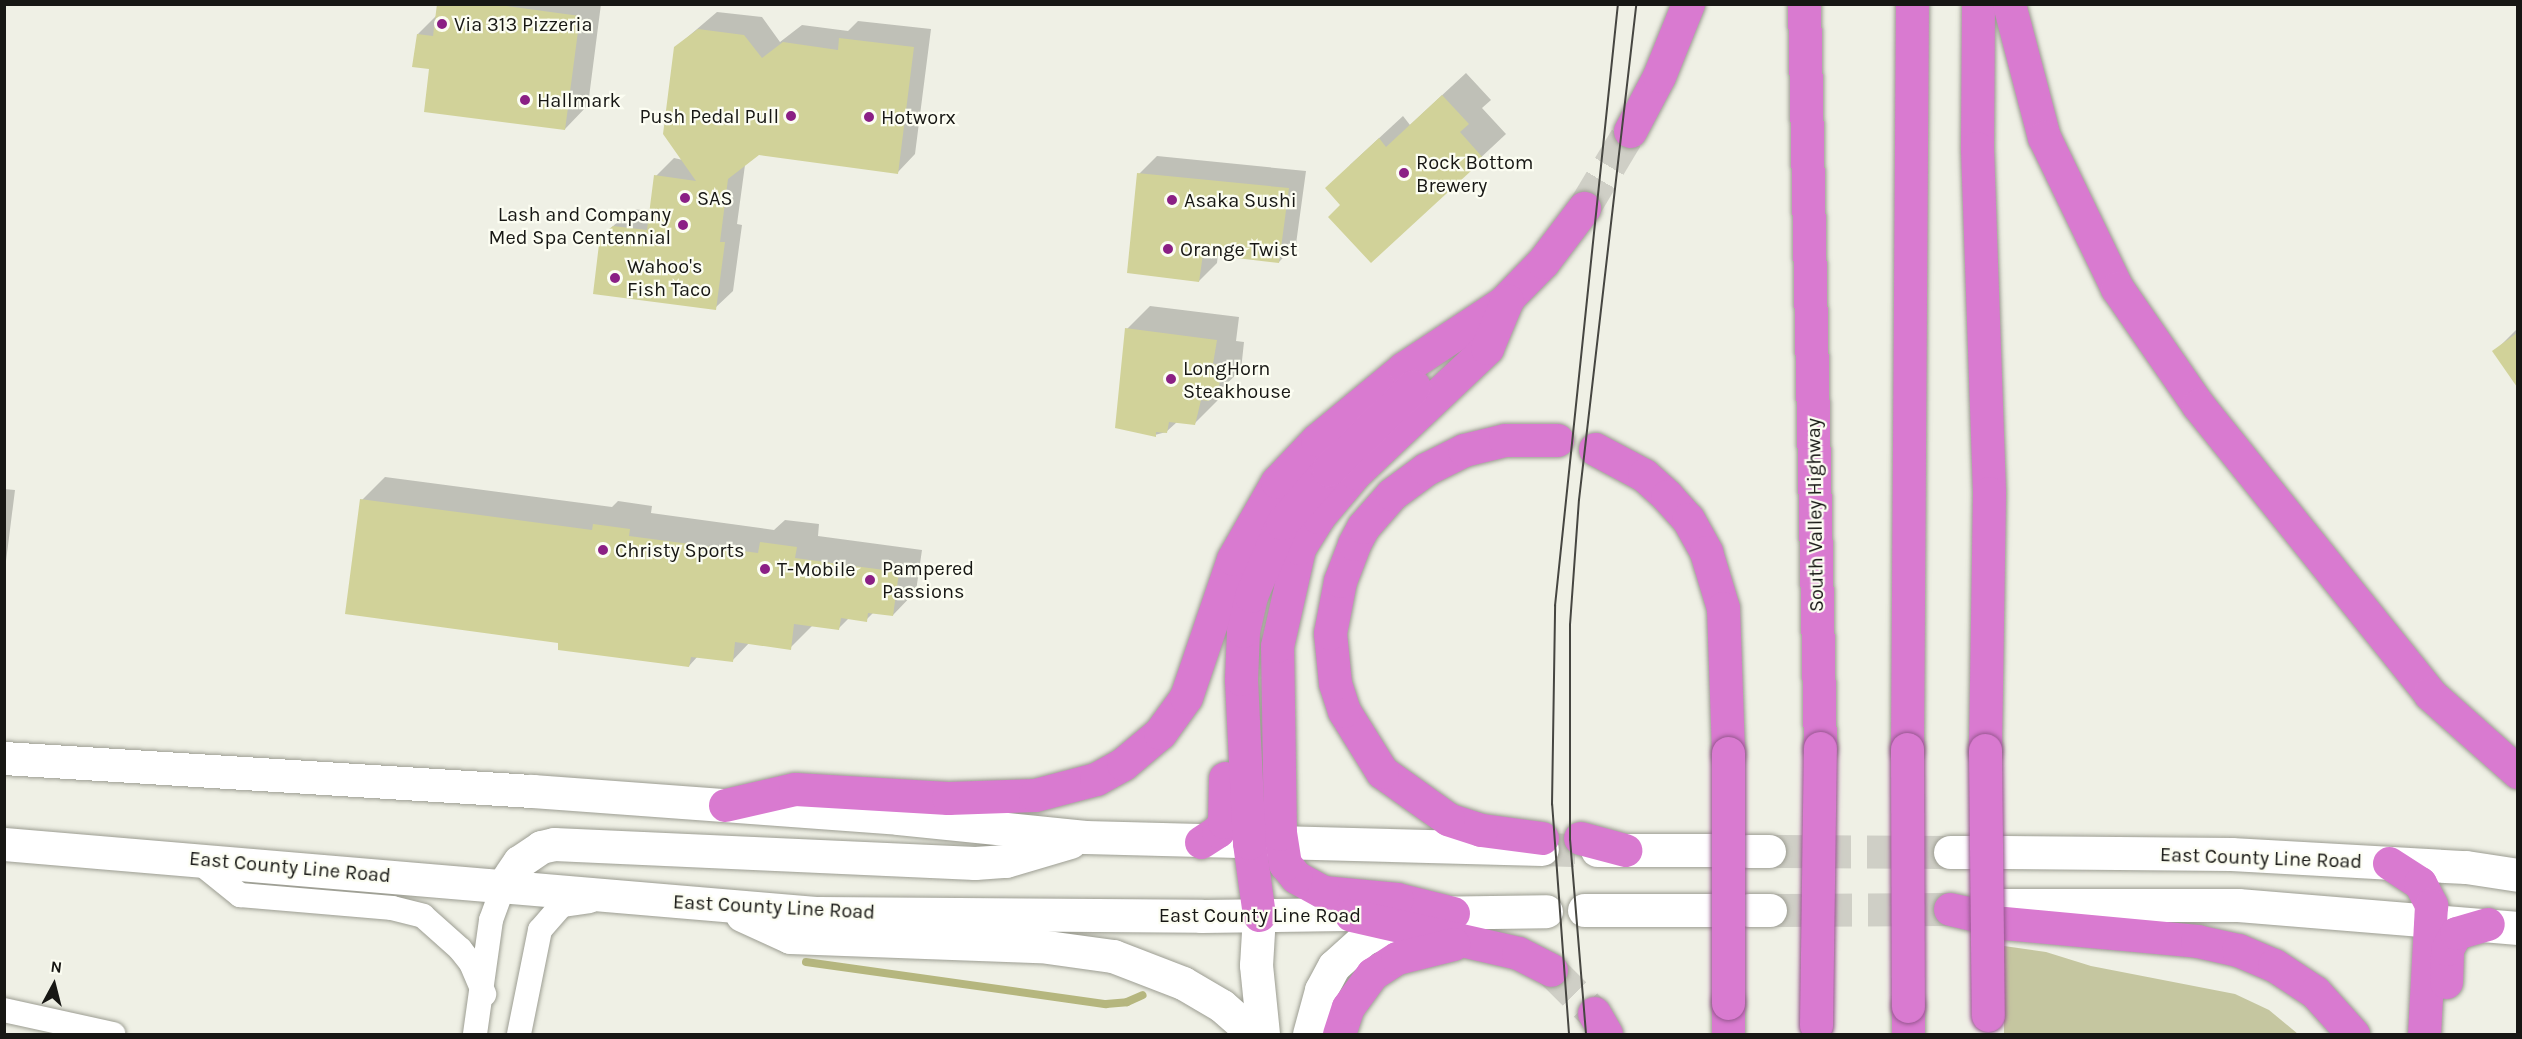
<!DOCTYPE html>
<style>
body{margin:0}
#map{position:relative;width:2522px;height:1039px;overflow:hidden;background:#eff0e5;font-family:Karla,sans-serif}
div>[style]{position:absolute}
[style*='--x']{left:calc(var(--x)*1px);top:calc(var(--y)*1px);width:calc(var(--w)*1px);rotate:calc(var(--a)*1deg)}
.green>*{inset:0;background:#c5c6a0}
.shadow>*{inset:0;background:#0003}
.stream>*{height:8px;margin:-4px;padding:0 4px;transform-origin:4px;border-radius:4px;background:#b5b67e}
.building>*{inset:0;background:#d1d299}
.secondary-tunnel>*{height:33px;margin-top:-16.5px;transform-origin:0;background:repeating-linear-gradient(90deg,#cfcfc6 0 33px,transparent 0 49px)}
.motorway-tunnel>*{height:33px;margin-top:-16.5px;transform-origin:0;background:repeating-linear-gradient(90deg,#cfcfc6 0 33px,transparent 0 49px)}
.roads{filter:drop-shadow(0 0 2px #9c9d92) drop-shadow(0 0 2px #9c9d92)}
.minor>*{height:24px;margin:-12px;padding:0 12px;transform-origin:12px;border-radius:12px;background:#fff}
.secondary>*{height:33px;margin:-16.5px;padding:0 16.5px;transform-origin:16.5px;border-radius:16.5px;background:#fff}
.motorway>*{height:33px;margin:-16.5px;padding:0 16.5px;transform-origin:16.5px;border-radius:16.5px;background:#d97ad0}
.tram>*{height:1.5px;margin:-0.75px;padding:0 0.75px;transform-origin:0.75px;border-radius:0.75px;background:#464641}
.bridges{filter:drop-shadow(0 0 2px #95578e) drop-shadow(0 0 2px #95578e)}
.motorway-bridge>*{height:33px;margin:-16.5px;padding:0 16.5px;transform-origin:16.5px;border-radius:16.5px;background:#d97ad0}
.dots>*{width:16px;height:16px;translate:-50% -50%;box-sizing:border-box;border:3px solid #fcfdf2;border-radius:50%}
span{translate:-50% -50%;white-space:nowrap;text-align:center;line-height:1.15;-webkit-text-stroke:4.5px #fcfdf2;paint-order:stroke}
.poi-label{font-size:20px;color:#171714}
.left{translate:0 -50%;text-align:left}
.right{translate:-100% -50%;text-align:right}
.street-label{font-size:20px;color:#171714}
.frame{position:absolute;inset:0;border:6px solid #171714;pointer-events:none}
.north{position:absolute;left:24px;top:955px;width:60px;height:60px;-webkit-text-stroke:4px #fcfdf2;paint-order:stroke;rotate:7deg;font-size:16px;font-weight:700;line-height:24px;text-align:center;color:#171714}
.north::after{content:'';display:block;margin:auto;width:21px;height:27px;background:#171714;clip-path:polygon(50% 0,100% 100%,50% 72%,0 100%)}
</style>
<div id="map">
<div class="green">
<div style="clip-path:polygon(2004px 946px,2046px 952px,2091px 966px,2235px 994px,2269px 1010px,2298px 1034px,2004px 1034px)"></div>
</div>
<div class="shadow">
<div style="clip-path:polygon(439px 4px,601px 4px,588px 105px,565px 129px,431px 68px,418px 34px,437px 15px)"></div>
<div style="clip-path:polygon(717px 12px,762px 17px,780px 42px,802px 25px,848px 31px,858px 21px,931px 29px,915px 154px,898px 172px,759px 154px,745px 165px,737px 224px,742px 225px,733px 291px,715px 308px,601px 237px,632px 209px,651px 211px,656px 176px,674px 158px,683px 160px,676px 47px)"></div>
<div style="clip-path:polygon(1466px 73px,1491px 100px,1482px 108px,1506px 134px,1371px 260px,1342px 205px,1350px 165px,1403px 116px,1410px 125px)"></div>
<div style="clip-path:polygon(1157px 156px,1306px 171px,1296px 244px,1279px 262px,1218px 254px,1217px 263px,1199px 281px,1139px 174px)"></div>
<div style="clip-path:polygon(1150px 306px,1239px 317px,1236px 341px,1244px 342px,1241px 370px,1220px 390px,1218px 400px,1194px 424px,1177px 422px,1166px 432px,1155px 435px,1127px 329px)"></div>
<div style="clip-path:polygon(2518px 328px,2518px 385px,2494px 352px)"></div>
<div style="clip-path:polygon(385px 477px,612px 507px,618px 501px,652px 506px,651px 513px,774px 530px,785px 520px,819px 524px,818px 536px,922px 550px,916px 591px,893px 615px,874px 612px,866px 620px,849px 618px,839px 628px,813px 625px,790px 648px,750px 642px,732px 661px,698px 656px,689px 666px,560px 642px,362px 500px)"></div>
<div style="clip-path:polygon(4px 489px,15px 490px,4px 577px)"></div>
</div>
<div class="stream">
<div style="--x:806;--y:962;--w:303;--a:8"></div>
<div style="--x:1106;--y:1004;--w:21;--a:-5"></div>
<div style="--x:1127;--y:1002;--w:17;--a:-24"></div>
</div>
<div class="building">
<div style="clip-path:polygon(437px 4px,492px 4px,580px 16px,565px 130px,424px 112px,429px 69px,412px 67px,417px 34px,433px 36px)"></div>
<div style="clip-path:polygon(698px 29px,744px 35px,762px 58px,783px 42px,838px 50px,839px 38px,914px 47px,898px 174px,759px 155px,728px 179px,720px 242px,725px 242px,716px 310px,593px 294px,600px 236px,613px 226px,647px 230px,654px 175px,696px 181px,663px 134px,674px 47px)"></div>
<div style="clip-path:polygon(1442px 95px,1469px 124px,1460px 132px,1484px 159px,1371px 263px,1328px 217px,1340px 205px,1325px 188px,1379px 138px,1386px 147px)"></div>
<div style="clip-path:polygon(1137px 173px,1289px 188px,1279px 263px,1203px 254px,1199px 282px,1127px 273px)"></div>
<div style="clip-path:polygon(1125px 328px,1217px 340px,1213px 364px,1222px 365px,1218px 395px,1210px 394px,1209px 401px,1201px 400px,1195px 425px,1169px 422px,1167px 433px,1156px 432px,1156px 437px,1115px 428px)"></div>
<div style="clip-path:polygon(2517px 333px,2517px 387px,2492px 351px)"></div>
<div style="clip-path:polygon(360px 499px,592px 530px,593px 524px,630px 529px,629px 536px,758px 553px,760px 542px,797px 547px,795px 558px,899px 572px,893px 616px,868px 613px,867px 622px,841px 618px,839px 630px,794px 624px,791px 650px,735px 642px,733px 662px,691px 657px,689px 667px,558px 650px,558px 643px,345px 614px)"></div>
</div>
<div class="secondary-tunnel">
<div style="--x:1542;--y:849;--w:38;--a:2"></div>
<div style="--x:1769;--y:851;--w:181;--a:0.3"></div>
<div style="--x:1770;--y:910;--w:180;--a:-0.3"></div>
</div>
<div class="motorway-tunnel">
<div style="--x:1584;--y:208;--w:90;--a:-59.1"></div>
<div style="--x:1551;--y:970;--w:61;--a:45"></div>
</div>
<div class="roads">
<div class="minor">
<div style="--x:195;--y:859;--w:58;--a:38.7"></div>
<div style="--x:240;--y:895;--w:153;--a:4.9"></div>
<div style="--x:392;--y:908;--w:32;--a:14"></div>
<div style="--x:423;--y:916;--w:50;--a:41.7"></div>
<div style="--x:460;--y:949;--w:18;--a:52"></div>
<div style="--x:471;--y:963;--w:34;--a:67"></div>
<div style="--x:4;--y:1010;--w:112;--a:12.4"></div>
<div style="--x:475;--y:1034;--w:115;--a:-82"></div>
<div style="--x:491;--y:920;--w:38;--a:-70"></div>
<div style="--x:519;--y:1034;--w:106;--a:-78.6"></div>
<div style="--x:540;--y:930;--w:33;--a:-49"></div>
<div style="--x:562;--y:905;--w:28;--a:-8"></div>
</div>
<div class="secondary">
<div style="--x:4;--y:758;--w:529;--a:3.58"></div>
<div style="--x:532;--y:791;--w:367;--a:4.2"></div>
<div style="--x:898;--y:818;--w:188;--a:5.8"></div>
<div style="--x:1085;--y:837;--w:457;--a:1.5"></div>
<div style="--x:4;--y:844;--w:817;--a:4.85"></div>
<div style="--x:818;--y:913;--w:383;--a:0.4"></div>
<div style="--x:1201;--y:916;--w:345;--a:-0.8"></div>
<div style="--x:1597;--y:850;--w:117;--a:0"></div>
<div style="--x:1748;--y:851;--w:21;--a:0"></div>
<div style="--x:1950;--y:852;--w:20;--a:0"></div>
<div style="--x:2004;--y:852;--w:227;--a:0.5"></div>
<div style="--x:2231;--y:854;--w:235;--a:3.2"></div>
<div style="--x:2466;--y:867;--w:53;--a:8.7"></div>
<div style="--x:504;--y:884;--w:27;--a:-56"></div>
<div style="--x:519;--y:862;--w:27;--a:-34"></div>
<div style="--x:541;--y:847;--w:13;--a:-13"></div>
<div style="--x:554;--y:844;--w:421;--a:2.6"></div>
<div style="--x:975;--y:863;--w:31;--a:-4"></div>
<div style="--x:1006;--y:861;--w:67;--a:-16.5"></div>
<div style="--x:2004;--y:905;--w:234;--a:0"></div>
<div style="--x:2238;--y:905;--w:281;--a:4.7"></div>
<div style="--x:1584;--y:910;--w:131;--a:0"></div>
<div style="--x:1749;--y:910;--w:21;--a:0"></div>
<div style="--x:742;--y:915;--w:53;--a:24.6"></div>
<div style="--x:790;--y:937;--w:250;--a:2.1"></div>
<div style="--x:1040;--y:946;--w:74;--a:7.8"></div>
<div style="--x:1113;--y:956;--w:75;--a:21.1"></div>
<div style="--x:1183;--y:983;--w:45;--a:30.5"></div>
<div style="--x:1222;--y:1006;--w:43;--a:41.2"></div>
<div style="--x:1259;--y:915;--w:50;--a:93.4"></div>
<div style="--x:1256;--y:965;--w:69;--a:84.2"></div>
<div style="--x:1309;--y:1034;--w:46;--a:-74.7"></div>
<div style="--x:1321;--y:990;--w:27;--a:-62"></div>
<div style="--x:1334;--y:966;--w:40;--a:-42"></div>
<div style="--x:1364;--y:939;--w:46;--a:-21.6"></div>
</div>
<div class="motorway">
<div style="--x:1804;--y:4;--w:744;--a:88.77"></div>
<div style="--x:1978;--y:4;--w:144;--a:90.4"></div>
<div style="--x:1977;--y:148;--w:345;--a:88"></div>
<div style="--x:1989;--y:493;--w:257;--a:90.9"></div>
<div style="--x:2009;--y:4;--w:138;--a:75.3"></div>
<div style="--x:2044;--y:137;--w:168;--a:64.2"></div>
<div style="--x:2117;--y:288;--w:142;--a:55.3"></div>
<div style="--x:2198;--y:405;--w:371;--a:51.2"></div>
<div style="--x:2430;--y:694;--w:118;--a:41.6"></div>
<div style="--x:1630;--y:131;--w:62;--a:-62.2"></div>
<div style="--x:1659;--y:76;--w:78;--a:-68.1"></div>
<div style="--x:1492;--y:314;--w:73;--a:-45.6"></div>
<div style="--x:1543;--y:262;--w:68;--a:-52.8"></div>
<div style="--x:1595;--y:449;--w:55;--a:28"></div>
<div style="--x:1644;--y:475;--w:31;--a:42"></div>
<div style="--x:1667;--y:496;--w:31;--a:48"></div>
<div style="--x:1688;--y:519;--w:38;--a:61"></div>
<div style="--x:1706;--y:552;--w:59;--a:73.1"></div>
<div style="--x:1723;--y:608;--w:145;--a:88"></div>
<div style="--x:1907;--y:749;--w:745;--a:-89.62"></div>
<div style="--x:725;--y:805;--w:72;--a:-12.9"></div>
<div style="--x:795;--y:789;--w:153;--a:3.4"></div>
<div style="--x:948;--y:798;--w:87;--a:-2"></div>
<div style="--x:1035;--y:795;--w:63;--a:-14.7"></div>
<div style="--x:1096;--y:779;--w:31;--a:-29"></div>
<div style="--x:1123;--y:764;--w:48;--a:-40"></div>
<div style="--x:1160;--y:733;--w:44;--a:-54.2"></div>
<div style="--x:1186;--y:697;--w:146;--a:-71.2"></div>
<div style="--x:1233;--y:559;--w:89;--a:-60.3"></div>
<div style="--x:1277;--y:482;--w:58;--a:-46.4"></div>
<div style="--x:1317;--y:440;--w:113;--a:-39.6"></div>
<div style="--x:1404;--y:368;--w:123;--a:-33.4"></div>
<div style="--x:1542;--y:838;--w:62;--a:-172.5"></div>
<div style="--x:1481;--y:830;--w:35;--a:-162"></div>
<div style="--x:1448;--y:819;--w:81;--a:-144.5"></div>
<div style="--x:1382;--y:772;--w:72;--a:-121.9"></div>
<div style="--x:1344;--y:711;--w:29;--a:-108"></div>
<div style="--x:1335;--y:683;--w:50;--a:-95.7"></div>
<div style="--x:1330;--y:633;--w:53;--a:-79.1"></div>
<div style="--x:1340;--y:581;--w:40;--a:-69"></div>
<div style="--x:1354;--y:544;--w:19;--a:-62"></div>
<div style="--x:1363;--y:527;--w:44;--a:-48.7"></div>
<div style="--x:1392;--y:494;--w:42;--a:-36.3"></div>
<div style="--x:1426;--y:469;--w:42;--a:-26.6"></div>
<div style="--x:1464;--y:450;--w:42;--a:-13.7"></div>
<div style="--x:1505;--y:440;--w:52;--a:0"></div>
<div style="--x:1580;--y:838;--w:47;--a:14.9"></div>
<div style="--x:1201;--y:842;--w:20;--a:-33"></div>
<div style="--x:1218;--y:831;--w:11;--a:-56"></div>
<div style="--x:1224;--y:822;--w:44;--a:-88.7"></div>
<div style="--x:2389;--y:863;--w:37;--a:33"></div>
<div style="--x:2420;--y:883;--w:25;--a:63"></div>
<div style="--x:2431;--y:905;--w:129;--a:93.1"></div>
<div style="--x:1950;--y:909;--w:22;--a:13"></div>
<div style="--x:1453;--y:913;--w:58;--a:-166"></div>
<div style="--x:1397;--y:899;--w:74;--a:-174.6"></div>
<div style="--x:1323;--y:892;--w:31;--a:-151"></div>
<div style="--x:1296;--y:877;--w:17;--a:-130"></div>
<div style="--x:1285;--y:864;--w:30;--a:-99"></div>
<div style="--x:1280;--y:834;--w:188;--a:-90.9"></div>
<div style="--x:1277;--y:646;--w:100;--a:-77.3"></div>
<div style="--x:1299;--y:548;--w:36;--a:-58"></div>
<div style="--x:1318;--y:517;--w:57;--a:-49.9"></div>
<div style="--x:1355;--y:473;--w:182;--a:-43.4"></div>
<div style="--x:1487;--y:348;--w:52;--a:-67.4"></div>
<div style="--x:1259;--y:915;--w:73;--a:-97.9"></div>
<div style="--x:1249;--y:843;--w:164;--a:-92.8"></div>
<div style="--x:1241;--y:679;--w:48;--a:-87.6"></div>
<div style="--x:1243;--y:631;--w:36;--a:-77"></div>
<div style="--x:1251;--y:596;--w:79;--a:-67"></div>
<div style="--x:1282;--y:523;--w:70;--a:-49"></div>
<div style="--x:1328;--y:470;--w:120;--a:-44.3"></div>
<div style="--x:1351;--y:915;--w:171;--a:12.8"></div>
<div style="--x:1518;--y:953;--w:37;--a:27"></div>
<div style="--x:2004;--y:923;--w:194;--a:5.3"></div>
<div style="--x:2197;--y:941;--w:42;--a:12.4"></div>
<div style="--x:2238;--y:950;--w:39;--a:23"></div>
<div style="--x:2274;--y:965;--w:49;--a:33.4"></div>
<div style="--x:2315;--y:992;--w:57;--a:47.9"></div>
<div style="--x:2446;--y:982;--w:33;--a:-88"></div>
<div style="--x:2447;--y:949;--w:18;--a:-61"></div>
<div style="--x:2456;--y:933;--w:33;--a:-16"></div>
<div style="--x:1728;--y:1003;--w:31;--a:90"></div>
<div style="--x:1908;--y:1006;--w:28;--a:90"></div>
<div style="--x:1594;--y:1013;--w:24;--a:60"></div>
<div style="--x:1339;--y:1034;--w:28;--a:-72"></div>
<div style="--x:1348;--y:1007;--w:41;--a:-54"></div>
<div style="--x:1372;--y:974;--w:30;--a:-33"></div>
<div style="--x:1397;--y:958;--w:58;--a:-14"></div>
</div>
</div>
<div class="tram">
<div style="--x:1569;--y:1034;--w:230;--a:-94.2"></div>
<div style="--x:1552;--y:805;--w:199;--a:-89.1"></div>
<div style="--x:1555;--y:606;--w:605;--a:-84.03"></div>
<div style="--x:1586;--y:1034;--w:195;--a:-94.7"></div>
<div style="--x:1570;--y:840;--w:215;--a:-90"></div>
<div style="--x:1570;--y:625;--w:125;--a:-85.9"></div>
<div style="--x:1579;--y:500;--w:499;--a:-83.4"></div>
</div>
<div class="bridges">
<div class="motorway-bridge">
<div style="--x:1907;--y:749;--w:257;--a:89.8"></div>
<div style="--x:1985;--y:750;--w:265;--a:89.4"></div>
<div style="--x:1728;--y:753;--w:250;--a:90"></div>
<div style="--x:1816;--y:1025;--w:277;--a:-89.2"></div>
</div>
</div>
<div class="dots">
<div style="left:442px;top:24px;background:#8b2085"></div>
<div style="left:525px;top:100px;background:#8b2085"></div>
<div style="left:791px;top:116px;background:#8b2085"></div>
<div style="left:869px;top:117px;background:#8b2085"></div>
<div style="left:1404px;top:173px;background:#8b2085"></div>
<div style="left:685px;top:198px;background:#8b2085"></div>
<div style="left:1172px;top:200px;background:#8b2085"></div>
<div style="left:683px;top:225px;background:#8b2085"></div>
<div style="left:1168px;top:249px;background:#8b2085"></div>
<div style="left:615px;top:278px;background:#8b2085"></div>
<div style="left:1171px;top:379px;background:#8b2085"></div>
<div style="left:603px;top:550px;background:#8b2085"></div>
<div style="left:765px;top:569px;background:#8b2085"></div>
<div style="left:870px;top:580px;background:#8b2085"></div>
</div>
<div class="poi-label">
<span class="left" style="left:454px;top:24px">Via 313 Pizzeria</span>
<span class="left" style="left:537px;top:100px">Hallmark</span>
<span class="right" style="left:779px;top:116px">Push Pedal Pull</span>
<span class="left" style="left:881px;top:117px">Hotworx</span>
<span class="left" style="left:1416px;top:174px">Rock Bottom<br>Brewery</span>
<span class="left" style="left:697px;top:198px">SAS</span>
<span class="left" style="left:1184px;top:200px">Asaka Sushi</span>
<span class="right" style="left:671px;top:226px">Lash and Company<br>Med Spa Centennial</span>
<span class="left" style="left:1180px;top:249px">Orange Twist</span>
<span class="left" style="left:627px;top:278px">Wahoo's<br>Fish Taco</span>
<span class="left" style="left:1183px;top:380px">LongHorn<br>Steakhouse</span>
<span class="left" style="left:615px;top:550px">Christy Sports</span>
<span class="left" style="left:882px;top:580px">Pampered<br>Passions</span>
<span class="left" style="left:777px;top:569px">T-Mobile</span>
</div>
<div class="street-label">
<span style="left:1815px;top:515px;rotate:-91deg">South Valley Highway</span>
<span style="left:2261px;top:858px;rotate:2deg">East County Line Road</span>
<span style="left:290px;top:867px;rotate:5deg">East County Line Road</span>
<span style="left:774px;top:907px;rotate:3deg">East County Line Road</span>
<span style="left:1260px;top:915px">East County Line Road</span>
</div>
<div class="frame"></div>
<div class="north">N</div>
</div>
